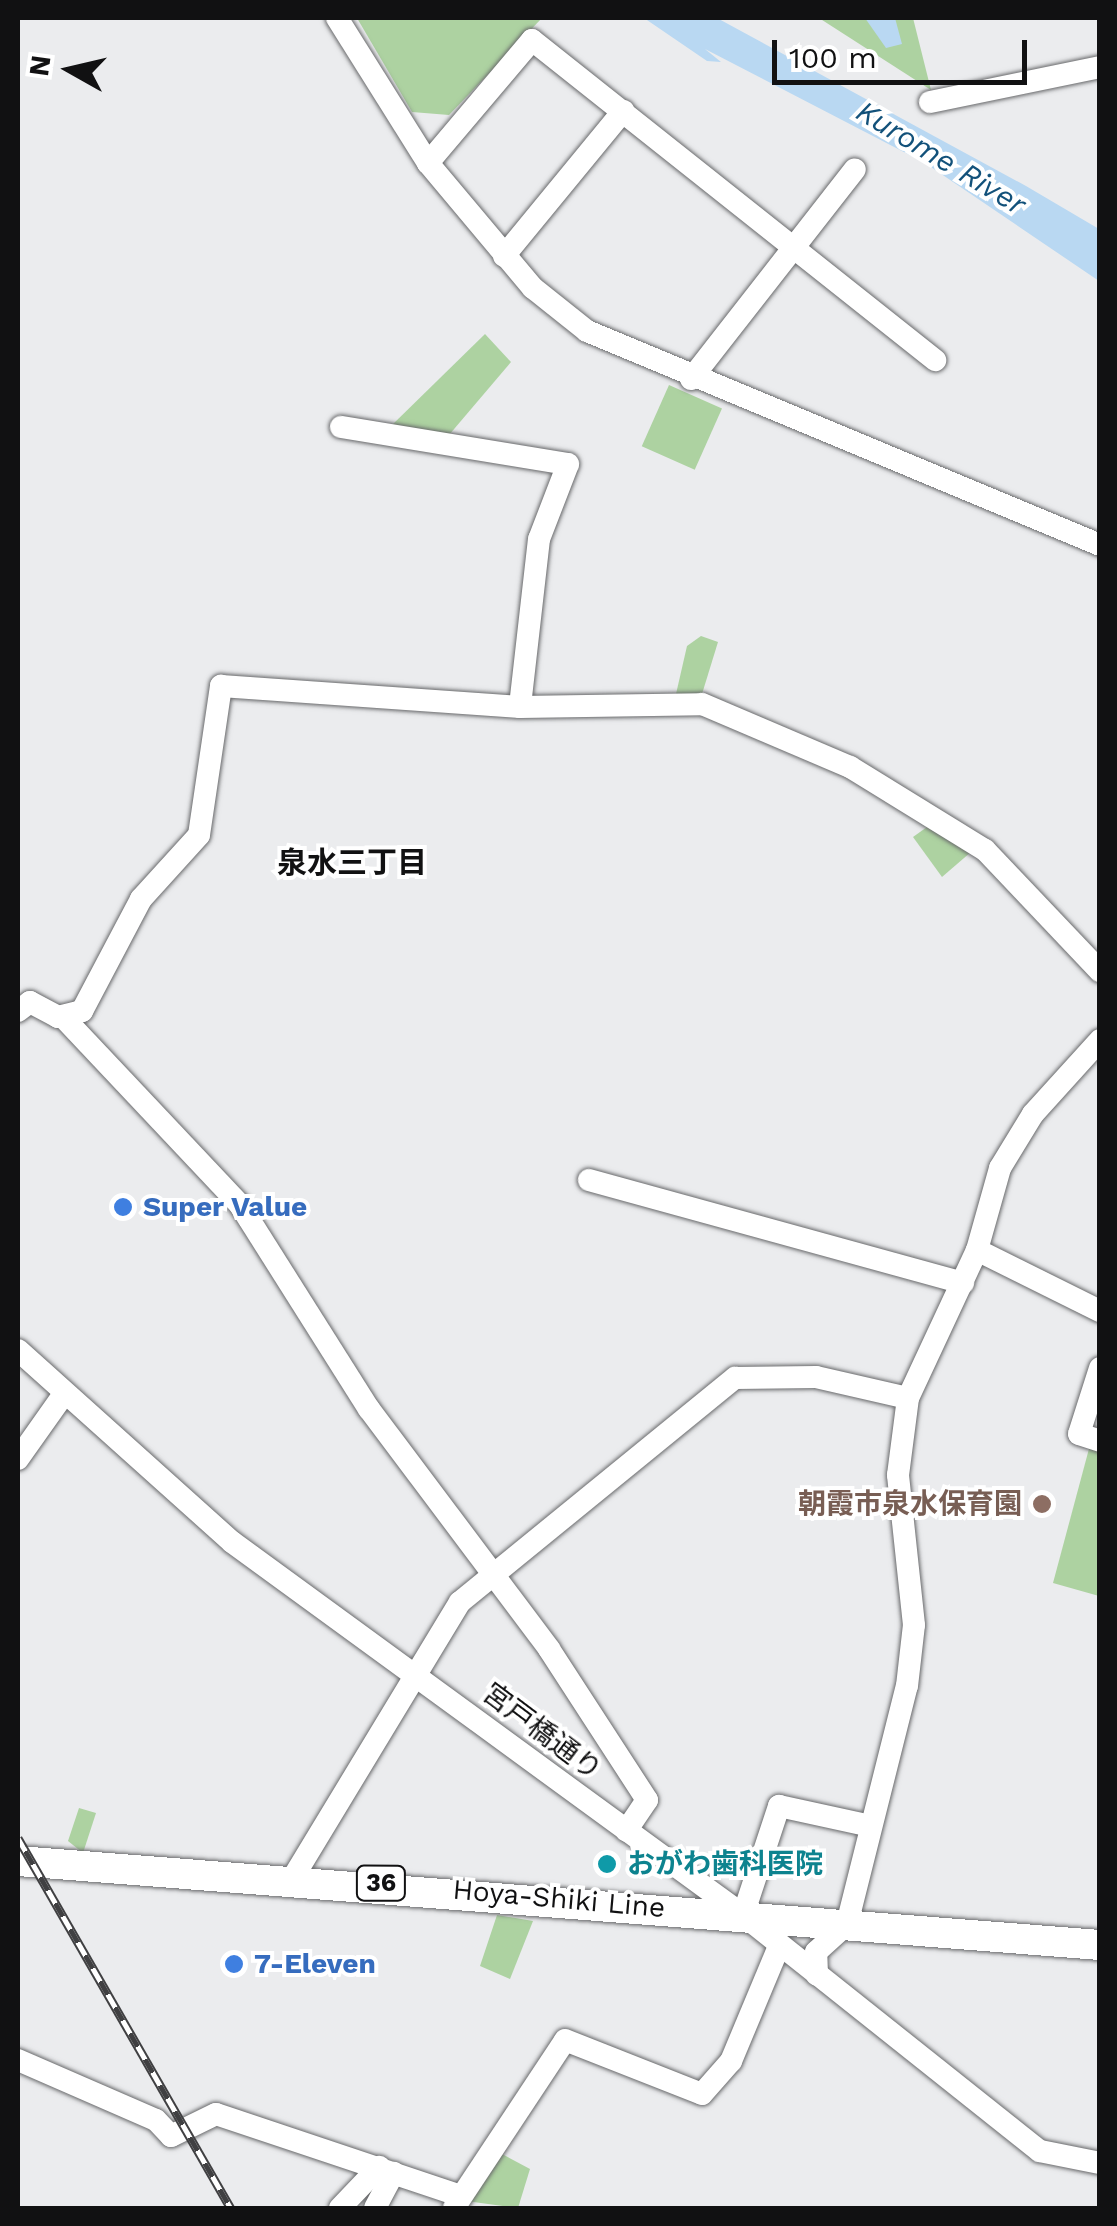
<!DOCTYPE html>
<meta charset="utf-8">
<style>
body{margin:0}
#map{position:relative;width:1117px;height:2226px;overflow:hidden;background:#ebecee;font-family:"Work Sans","Noto Sans JP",sans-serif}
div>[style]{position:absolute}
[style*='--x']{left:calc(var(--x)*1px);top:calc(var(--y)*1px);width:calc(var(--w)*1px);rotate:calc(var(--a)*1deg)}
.green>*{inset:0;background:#add2a1;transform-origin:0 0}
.water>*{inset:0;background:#b9d8f2}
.roads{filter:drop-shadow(0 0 2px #68696b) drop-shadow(0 0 2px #68696b)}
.minor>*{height:22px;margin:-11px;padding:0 11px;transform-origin:11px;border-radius:11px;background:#fff}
.major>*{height:30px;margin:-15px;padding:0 15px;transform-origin:15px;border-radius:15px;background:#fff}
.rail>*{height:9px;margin-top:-4.5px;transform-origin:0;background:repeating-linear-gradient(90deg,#fff 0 15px,#404042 0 30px);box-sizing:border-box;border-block:2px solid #404042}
.dots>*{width:28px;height:28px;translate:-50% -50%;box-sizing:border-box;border:5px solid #fff;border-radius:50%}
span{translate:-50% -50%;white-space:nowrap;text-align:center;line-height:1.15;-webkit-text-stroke:8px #fff;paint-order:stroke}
.shield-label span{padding:2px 8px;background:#fff;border:2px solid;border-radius:8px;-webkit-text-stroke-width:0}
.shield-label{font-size:25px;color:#111112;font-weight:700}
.shop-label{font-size:28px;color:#366cbe;font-weight:700}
.left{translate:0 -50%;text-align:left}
.education-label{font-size:28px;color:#785e54;font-weight:700}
.right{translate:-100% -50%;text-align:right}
.street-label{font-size:28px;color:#111112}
.culture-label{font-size:28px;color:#0d838f;font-weight:700}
.water-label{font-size:30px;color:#12517a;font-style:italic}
.neighbourhood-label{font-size:30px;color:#111112;font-weight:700}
.frame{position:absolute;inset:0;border:20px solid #111112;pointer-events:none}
.north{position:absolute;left:20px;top:20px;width:100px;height:100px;-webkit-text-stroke:8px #fff;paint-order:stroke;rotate:278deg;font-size:28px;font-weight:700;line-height:40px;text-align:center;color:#111112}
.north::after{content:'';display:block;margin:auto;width:35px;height:45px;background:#111112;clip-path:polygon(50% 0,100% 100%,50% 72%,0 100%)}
.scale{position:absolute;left:772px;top:40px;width:255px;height:45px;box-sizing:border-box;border:5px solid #111112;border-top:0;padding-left:12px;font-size:30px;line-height:35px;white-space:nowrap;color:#111112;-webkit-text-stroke:8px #fff;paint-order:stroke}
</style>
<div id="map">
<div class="green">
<div style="clip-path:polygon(357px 18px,542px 18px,449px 115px,412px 112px)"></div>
<div style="clip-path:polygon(819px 18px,913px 18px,931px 90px)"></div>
<div style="clip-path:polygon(485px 334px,511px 362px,449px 435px,391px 426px)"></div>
<div style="left:669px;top:385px;width:58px;height:67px;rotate:24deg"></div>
<div style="clip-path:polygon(701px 636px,718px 642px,702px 694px,676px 694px,687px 646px)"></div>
<div style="clip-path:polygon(927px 827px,971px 852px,942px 877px,913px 837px)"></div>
<div style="clip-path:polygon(1090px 1445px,1099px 1447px,1099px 1596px,1053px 1583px)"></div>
<div style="clip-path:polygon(79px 1808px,96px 1813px,83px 1853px,68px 1841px)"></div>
<div style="clip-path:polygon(497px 1915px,533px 1921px,510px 1979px,480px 1966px)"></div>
<div style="clip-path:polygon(491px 2148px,530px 2169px,518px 2208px,459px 2200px)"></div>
</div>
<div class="water">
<div style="clip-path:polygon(644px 18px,717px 18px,1026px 186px,1099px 229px,1099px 281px,925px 163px,705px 49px,721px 62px,707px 61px)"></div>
<div style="clip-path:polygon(865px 18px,895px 18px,902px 44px,886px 48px)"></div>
</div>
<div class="roads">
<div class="minor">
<div style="--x:337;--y:18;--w:171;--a:57.9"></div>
<div style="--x:428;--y:163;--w:163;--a:50"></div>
<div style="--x:533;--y:288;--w:69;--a:38.5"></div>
<div style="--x:587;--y:331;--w:556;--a:22.64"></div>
<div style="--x:930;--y:102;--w:174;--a:-11.6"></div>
<div style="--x:428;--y:163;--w:161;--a:-49.8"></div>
<div style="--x:532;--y:40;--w:515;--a:38.45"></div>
<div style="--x:504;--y:256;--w:188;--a:-50.6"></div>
<div style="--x:691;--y:379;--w:266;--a:-52"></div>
<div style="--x:341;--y:427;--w:230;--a:9.3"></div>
<div style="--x:568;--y:464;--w:80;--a:111.1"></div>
<div style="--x:539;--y:539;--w:169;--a:96.5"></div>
<div style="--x:18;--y:1011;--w:15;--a:-37"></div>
<div style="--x:30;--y:1002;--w:32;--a:28"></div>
<div style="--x:58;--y:1017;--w:25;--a:-14"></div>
<div style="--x:82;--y:1011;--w:127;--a:-62.2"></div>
<div style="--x:141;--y:899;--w:86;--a:-47.8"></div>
<div style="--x:199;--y:835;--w:151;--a:-81.6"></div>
<div style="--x:221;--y:686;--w:300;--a:4"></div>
<div style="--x:520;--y:707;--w:182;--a:-0.9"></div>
<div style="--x:702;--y:704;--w:161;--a:23.1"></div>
<div style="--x:850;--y:767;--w:158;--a:31.6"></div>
<div style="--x:985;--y:850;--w:167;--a:46.5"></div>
<div style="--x:63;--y:1017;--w:258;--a:46.7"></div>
<div style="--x:240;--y:1205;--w:241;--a:57.7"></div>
<div style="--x:369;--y:1409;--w:300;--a:53.1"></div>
<div style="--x:549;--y:1649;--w:180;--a:57"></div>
<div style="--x:647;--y:1800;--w:37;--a:124"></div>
<div style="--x:589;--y:1180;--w:388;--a:15.4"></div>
<div style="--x:977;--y:1250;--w:137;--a:26.4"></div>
<div style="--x:18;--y:1350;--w:288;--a:41.9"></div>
<div style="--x:232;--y:1542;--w:633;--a:36.13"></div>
<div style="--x:743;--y:1915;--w:379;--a:38.5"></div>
<div style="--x:1040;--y:2151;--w:61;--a:11.3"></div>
<div style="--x:1100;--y:1368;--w:69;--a:107.7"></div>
<div style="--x:1079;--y:1434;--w:22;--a:18"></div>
<div style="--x:18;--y:1459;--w:80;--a:-54.7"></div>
<div style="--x:294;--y:1876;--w:320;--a:-58.8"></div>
<div style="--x:460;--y:1602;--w:355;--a:-39.2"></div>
<div style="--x:735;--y:1378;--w:81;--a:-0.7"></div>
<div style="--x:816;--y:1377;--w:94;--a:12.9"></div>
<div style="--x:743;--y:1915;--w:115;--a:-71.7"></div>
<div style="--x:779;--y:1806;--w:94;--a:12.3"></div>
<div style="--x:817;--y:1975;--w:23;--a:-92"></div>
<div style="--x:816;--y:1952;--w:42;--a:-42.1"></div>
<div style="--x:847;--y:1924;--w:245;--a:-75.9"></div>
<div style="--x:907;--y:1686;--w:61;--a:-83.5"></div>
<div style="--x:914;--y:1625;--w:151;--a:-96.1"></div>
<div style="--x:898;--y:1475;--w:78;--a:-82.6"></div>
<div style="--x:908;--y:1398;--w:163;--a:-65"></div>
<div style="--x:977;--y:1250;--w:85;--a:-74.3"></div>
<div style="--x:1000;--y:1168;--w:63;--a:-58.6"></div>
<div style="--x:1033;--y:1114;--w:100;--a:-47.8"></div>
<div style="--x:18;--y:2060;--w:150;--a:23.5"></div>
<div style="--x:156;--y:2120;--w:22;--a:47"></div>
<div style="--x:171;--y:2136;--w:50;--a:-26.1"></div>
<div style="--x:216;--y:2114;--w:258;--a:18.5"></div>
<div style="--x:340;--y:2208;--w:57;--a:-46.4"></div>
<div style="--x:375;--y:2208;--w:40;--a:-62"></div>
<div style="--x:454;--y:2208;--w:201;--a:-56.5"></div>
<div style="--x:565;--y:2040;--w:147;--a:21.5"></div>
<div style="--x:702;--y:2094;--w:44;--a:-48.7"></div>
<div style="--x:731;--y:2061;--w:125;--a:-67.3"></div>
</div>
<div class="major">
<div style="--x:18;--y:1861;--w:1085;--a:4.44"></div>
</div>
</div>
<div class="rail">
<div style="--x:18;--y:1838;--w:427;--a:60.1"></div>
</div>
<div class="dots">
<div style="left:123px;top:1207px;background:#3f7fe0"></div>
<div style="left:1042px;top:1504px;background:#8d6e63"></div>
<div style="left:607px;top:1864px;background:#0f9aa8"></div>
<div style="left:234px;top:1964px;background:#3f7fe0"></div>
</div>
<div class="shield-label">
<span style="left:381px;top:1883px">36</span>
</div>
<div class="shop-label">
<span class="left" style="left:143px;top:1207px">Super Value</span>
<span class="left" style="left:254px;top:1964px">7-Eleven</span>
</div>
<div class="education-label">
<span class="right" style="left:1022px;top:1504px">朝霞市泉水保育園</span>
</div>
<div class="street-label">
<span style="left:542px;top:1732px;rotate:37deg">宮戸橋通り</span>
<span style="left:559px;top:1899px;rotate:5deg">Hoya-Shiki Line</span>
</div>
<div class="culture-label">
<span class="left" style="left:627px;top:1864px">おがわ歯科医院</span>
</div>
<div class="water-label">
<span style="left:941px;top:158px;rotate:31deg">Kurome River</span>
</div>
<div class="neighbourhood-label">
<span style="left:352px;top:863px">泉水三丁目</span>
</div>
<div class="frame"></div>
<div class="north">N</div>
<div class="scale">100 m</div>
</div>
